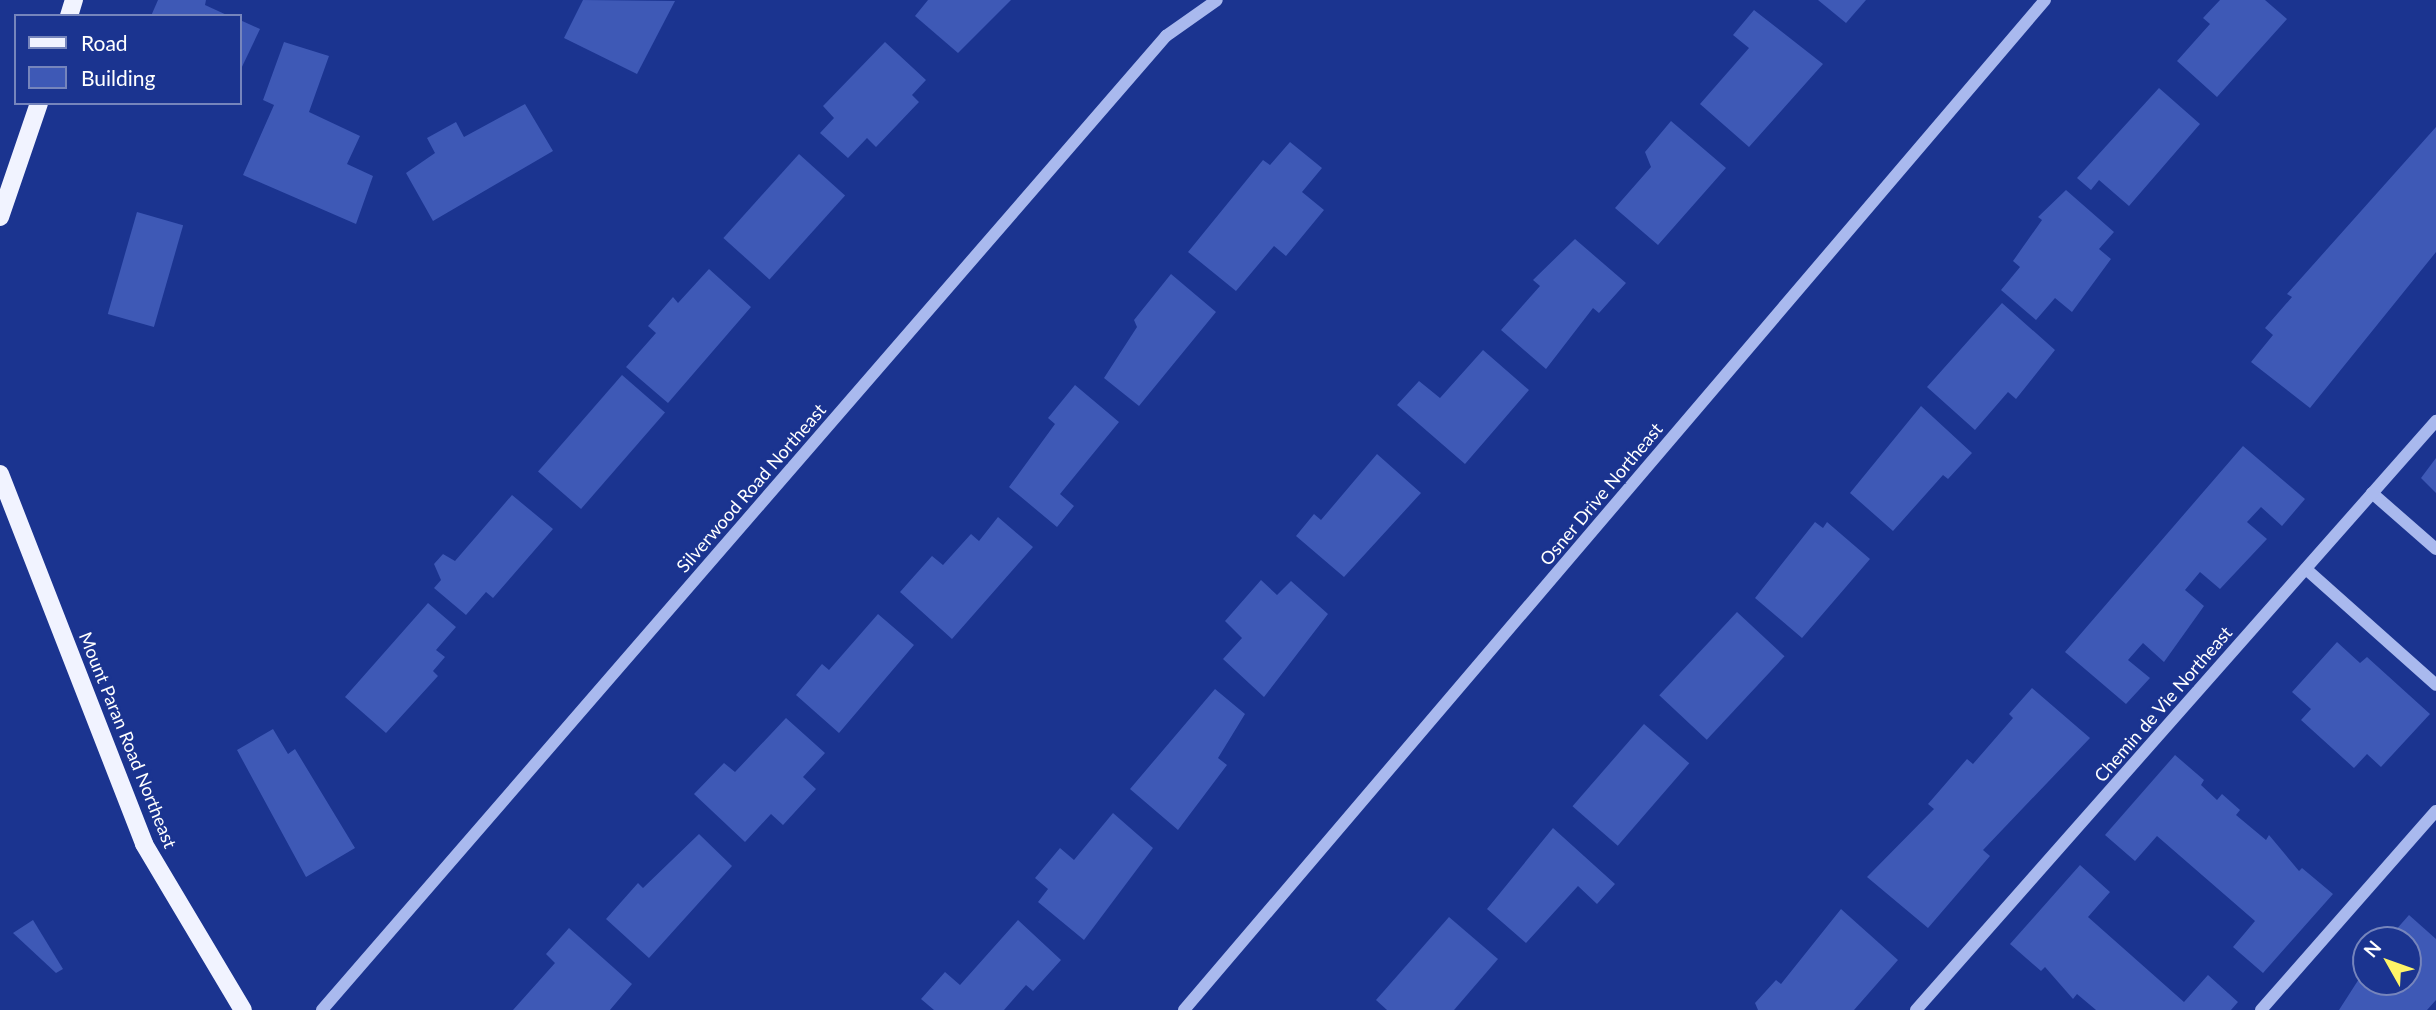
<!DOCTYPE html>
<style>
body{margin:0}
#map{position:relative;width:2436px;height:1010px;overflow:hidden;background:#1b3490;font-family:Lato,sans-serif}
div>[style]{position:absolute}
[style*='--x']{left:calc(var(--x)*1px);top:calc(var(--y)*1px);width:calc(var(--w)*1px);rotate:calc(var(--a)*1deg)}
.building>*{inset:0;background:#3e59b6;transform-origin:0 0}
.minor>*{height:12px;margin:-6px;padding:0 6px;transform-origin:6px;border-radius:6px;background:#a9b9ee}
.major>*{height:18px;margin:-9px;padding:0 9px;transform-origin:9px;border-radius:9px;background:#f1f3ff}
span{translate:-50% -50%;white-space:nowrap;text-align:center;line-height:1.15;-webkit-text-stroke:5px #1b3490;paint-order:stroke}
.street-label{font-size:18px;color:#fff}
.legend{position:absolute;left:14px;top:14px;width:228px;height:91px;box-sizing:border-box;background:#1b3490;border:2px solid #7685bc;margin:0;padding:9px 12px;list-style:none;font-size:21px;color:#fff}
.legend li{display:flex;align-items:center;gap:14px;height:35px}
.legend b{width:35px;border:2px solid #7685bc}
.north{position:absolute;left:2352px;top:926px;width:70px;height:70px;box-sizing:border-box;background:#1b3490;border:2px solid #7685bc;border-radius:50%;rotate:310deg;font-size:19px;font-weight:700;line-height:28px;text-align:center;color:#fff}
.north::after{content:'';display:block;margin:auto;width:24px;height:32px;background:#fff567;clip-path:polygon(50% 0,100% 100%,50% 72%,0 100%)}
</style>
<div id="map">
<div class="building">
<div style="clip-path:polygon(158px 0,206px 0,205px 5px,229px 16px,151px 16px)"></div>
<div style="clip-path:polygon(583px 0,675px 1px,637px 74px,564px 38px)"></div>
<div style="clip-path:polygon(928px 0,1011px 0,958px 53px,915px 16px)"></div>
<div style="clip-path:polygon(1818px 0,1866px 0,1846px 23px)"></div>
<div style="clip-path:polygon(2220px 0,2265px 0,2287px 19px,2217px 97px,2177px 61px,2210px 24px,2203px 18px)"></div>
<div style="clip-path:polygon(1754px 10px,1823px 64px,1749px 147px,1700px 104px,1749px 48px,1733px 35px)"></div>
<div style="clip-path:polygon(240px 20px,260px 29px,240px 71px)"></div>
<div style="clip-path:polygon(284px 42px,329px 56px,309px 112px,360px 136px,347px 164px,373px 176px,356px 224px,243px 175px,274px 105px,263px 100px)"></div>
<div style="clip-path:polygon(885px 42px,926px 80px,912px 95px,919px 102px,876px 147px,867px 138px,848px 158px,820px 133px,834px 118px,823px 106px)"></div>
<div style="clip-path:polygon(2159px 88px,2200px 124px,2129px 206px,2099px 180px,2091px 190px,2077px 178px)"></div>
<div style="clip-path:polygon(525px 104px,553px 151px,433px 221px,406px 173px,435px 153px,427px 138px,456px 122px,464px 137px)"></div>
<div style="clip-path:polygon(1671px 121px,1726px 168px,1658px 245px,1615px 208px,1651px 167px,1645px 152px)"></div>
<div style="clip-path:polygon(2436px 127px,2436px 252px,2310px 408px,2251px 362px,2273px 335px,2265px 328px,2292px 297px,2287px 294px)"></div>
<div style="clip-path:polygon(1290px 142px,1322px 168px,1302px 192px,1324px 210px,1286px 256px,1274px 246px,1236px 291px,1188px 252px,1263px 160px,1270px 165px)"></div>
<div style="left:799px;top:154px;width:62px;height:113px;rotate:42deg"></div>
<div style="clip-path:polygon(2066px 190px,2114px 232px,2099px 249px,2111px 259px,2072px 312px,2055px 298px,2036px 320px,2001px 290px,2020px 267px,2013px 261px,2042px 220px,2038px 217px)"></div>
<div style="left:137px;top:212px;width:48px;height:106px;rotate:16deg"></div>
<div style="clip-path:polygon(1575px 239px,1626px 283px,1599px 313px,1593px 308px,1546px 369px,1501px 330px,1540px 286px,1533px 280px)"></div>
<div style="clip-path:polygon(709px 269px,751px 307px,668px 403px,626px 367px,656px 333px,648px 326px,673px 297px,678px 303px)"></div>
<div style="clip-path:polygon(1171px 274px,1216px 312px,1139px 406px,1104px 378px,1137px 327px,1134px 320px)"></div>
<div style="clip-path:polygon(2002px 303px,2055px 350px,2016px 399px,2008px 392px,1975px 430px,1927px 387px)"></div>
<div style="clip-path:polygon(1483px 350px,1529px 390px,1465px 464px,1397px 405px,1419px 381px,1440px 398px)"></div>
<div style="left:622px;top:375px;width:57px;height:128px;rotate:41deg"></div>
<div style="clip-path:polygon(1075px 385px,1119px 422px,1060px 494px,1074px 506px,1057px 527px,1009px 487px,1055px 424px,1048px 418px)"></div>
<div style="clip-path:polygon(1921px 406px,1972px 453px,1948px 479px,1943px 475px,1893px 531px,1850px 493px)"></div>
<div style="clip-path:polygon(2243px 446px,2305px 499px,2282px 526px,2261px 507px,2247px 522px,2267px 539px,2220px 589px,2200px 572px,2185px 590px,2204px 606px,2164px 662px,2143px 643px,2128px 660px,2150px 678px,2126px 704px,2065px 652px)"></div>
<div style="clip-path:polygon(1377px 454px,1421px 493px,1344px 577px,1296px 536px,1314px 514px,1321px 520px)"></div>
<div style="clip-path:polygon(2436px 458px,2436px 493px,2421px 478px)"></div>
<div style="clip-path:polygon(512px 495px,553px 529px,493px 598px,486px 592px,466px 615px,434px 588px,441px 580px,434px 564px,443px 554px,455px 561px)"></div>
<div style="clip-path:polygon(998px 517px,1033px 547px,952px 639px,900px 592px,932px 556px,943px 565px,971px 534px,979px 541px)"></div>
<div style="clip-path:polygon(1815px 522px,1823px 528px,1827px 522px,1870px 559px,1802px 638px,1755px 598px)"></div>
<div style="clip-path:polygon(1261px 580px,1277px 595px,1291px 581px,1328px 614px,1264px 697px,1223px 659px,1242px 638px,1225px 621px)"></div>
<div style="clip-path:polygon(428px 603px,456px 627px,436px 650px,445px 657px,433px 671px,438px 676px,386px 733px,345px 697px)"></div>
<div style="left:1737px;top:612px;width:65px;height:114px;rotate:43deg"></div>
<div style="clip-path:polygon(878px 614px,914px 645px,839px 733px,796px 695px,822px 664px,829px 670px)"></div>
<div style="clip-path:polygon(2337px 642px,2360px 663px,2367px 657px,2430px 714px,2381px 767px,2367px 754px,2354px 768px,2301px 720px,2311px 709px,2292px 692px)"></div>
<div style="clip-path:polygon(2032px 688px,2090px 738px,1983px 850px,1990px 856px,1928px 928px,1867px 877px,1934px 809px,1928px 804px,1967px 759px,1973px 764px,2013px 718px,2009px 714px)"></div>
<div style="clip-path:polygon(1215px 689px,1245px 714px,1218px 758px,1227px 765px,1178px 830px,1130px 789px)"></div>
<div style="clip-path:polygon(786px 718px,825px 753px,803px 777px,816px 789px,783px 825px,771px 814px,745px 842px,694px 794px,724px 763px,735px 772px)"></div>
<div style="left:1644px;top:724px;width:60px;height:109px;rotate:41deg"></div>
<div style="clip-path:polygon(273px 729px,288px 754px,295px 749px,355px 848px,306px 877px,237px 750px)"></div>
<div style="clip-path:polygon(2175px 755px,2204px 780px,2201px 785px,2217px 800px,2222px 794px,2240px 810px,2236px 815px,2266px 840px,2269px 835px,2299px 871px,2302px 868px,2333px 894px,2263px 973px,2233px 947px,2255px 921px,2157px 836px,2135px 861px,2105px 835px)"></div>
<div style="clip-path:polygon(1113px 813px,1153px 848px,1084px 940px,1038px 902px,1048px 889px,1035px 878px,1060px 848px,1074px 860px)"></div>
<div style="clip-path:polygon(1553px 828px,1615px 884px,1597px 904px,1578px 886px,1526px 943px,1487px 909px)"></div>
<div style="clip-path:polygon(699px 834px,732px 866px,649px 958px,606px 919px,638px 883px,643px 888px)"></div>
<div style="clip-path:polygon(2080px 865px,2110px 892px,2088px 917px,2184px 1002px,2208px 975px,2238px 1002px,2231px 1010px,2096px 1010px,2077px 994px,2073px 999px,2045px 967px,2041px 971px,2010px 944px)"></div>
<div style="clip-path:polygon(1841px 909px,1898px 960px,1854px 1010px,1758px 1010px,1755px 1003px,1776px 980px,1781px 984px)"></div>
<div style="clip-path:polygon(2409px 915px,2436px 939px,2436px 1000px,2427px 1010px,2339px 1010px,2366px 968px,2366px 982px,2408px 982px,2408px 940px,2387px 940px)"></div>
<div style="clip-path:polygon(1449px 917px,1498px 959px,1454px 1010px,1387px 1010px,1376px 1000px)"></div>
<div style="clip-path:polygon(33px 920px,63px 969px,56px 973px,13px 933px)"></div>
<div style="clip-path:polygon(1018px 920px,1061px 960px,1033px 991px,1026px 985px,1004px 1010px,934px 1010px,921px 999px,945px 972px,960px 985px)"></div>
<div style="clip-path:polygon(569px 928px,632px 984px,610px 1010px,513px 1010px,555px 963px,546px 954px)"></div>
</div>
<div class="minor">
<div style="--x:2372;--y:493;--w:85;--a:41.2"></div>
<div style="--x:2306;--y:569;--w:174;--a:41.7"></div>
<div style="--x:322;--y:1010;--w:1289;--a:-49.09"></div>
<div style="--x:1166;--y:36;--w:62;--a:-35.2"></div>
<div style="--x:1184;--y:1010;--w:1327;--a:-49.55"></div>
<div style="--x:1916;--y:1010;--w:786;--a:-48.56"></div>
<div style="--x:2261;--y:1010;--w:265;--a:-48.7"></div>
</div>
<div class="major">
<div style="--x:69;--y:16;--w:17;--a:-73"></div>
<div style="--x:0;--y:217;--w:120;--a:-71.1"></div>
<div style="--x:0;--y:474;--w:397;--a:68.7"></div>
<div style="--x:144;--y:844;--w:193;--a:59.2"></div>
</div>
<div class="street-label">
<span style="left:751px;top:488px;rotate:-49deg">Silverwood Road Northeast</span>
<span style="left:1601px;top:494px;rotate:-50deg">Osner Drive Northeast</span>
<span style="left:2163px;top:704px;rotate:-49deg">Chemin de Vie Northeast</span>
<span style="left:128px;top:740px;rotate:68deg">Mount Paran Road Northeast</span>
</div>
<ul class="legend">
<li><b style="height:9px;background:#f1f3ff"></b>Road</li>
<li><b style="height:19px;background:#3e59b6"></b>Building</li>
</ul>
<div class="north">N</div>
</div>
